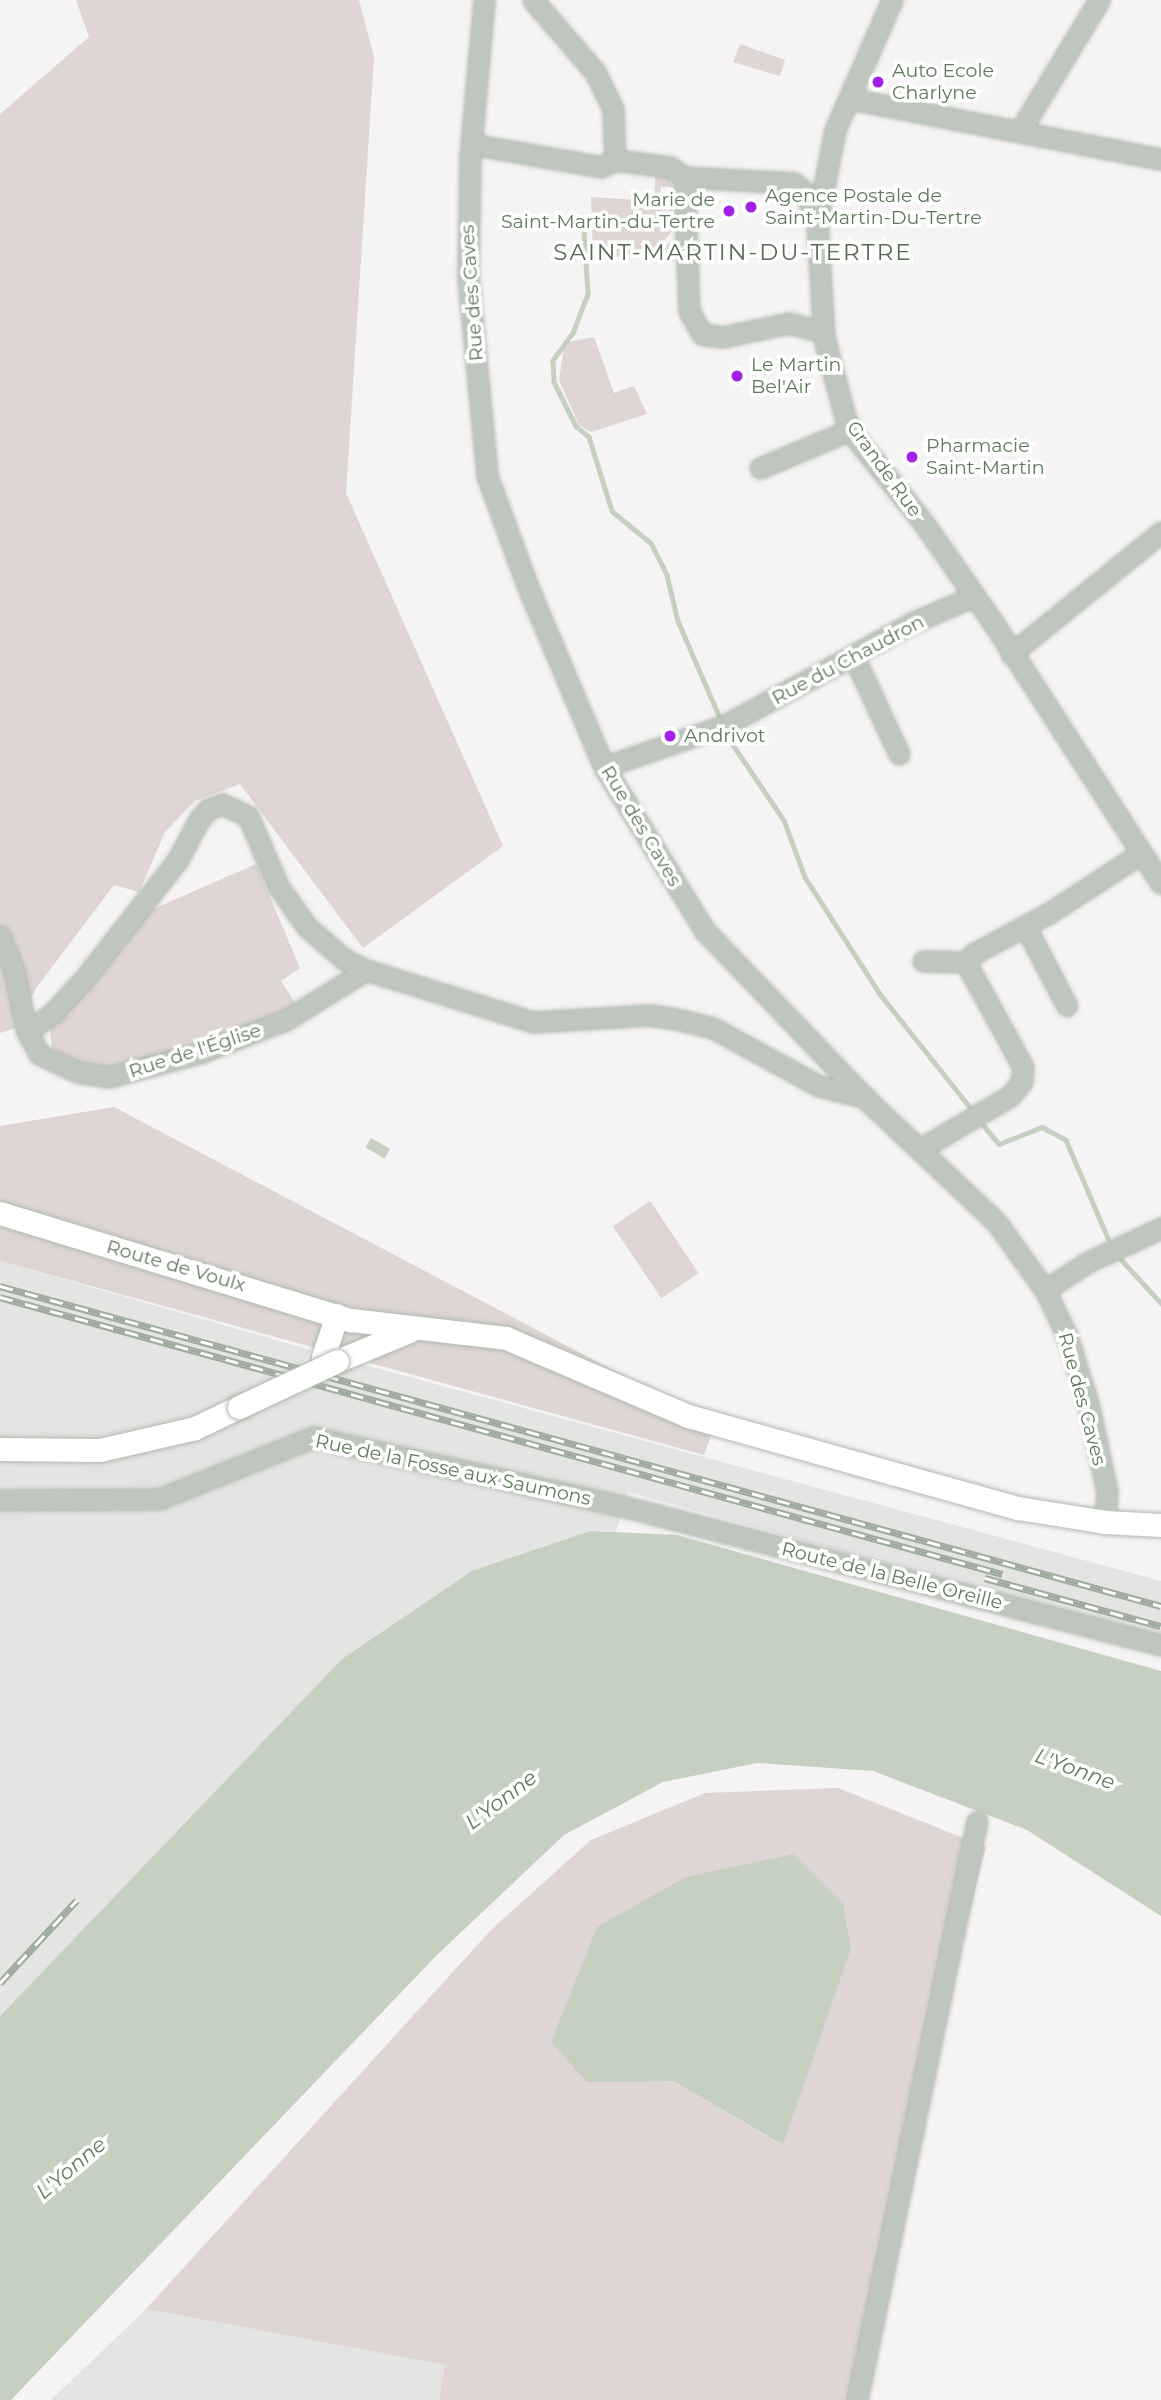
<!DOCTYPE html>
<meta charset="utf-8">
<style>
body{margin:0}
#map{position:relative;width:1161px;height:2400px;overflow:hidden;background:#f6f3f5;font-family:Montserrat,sans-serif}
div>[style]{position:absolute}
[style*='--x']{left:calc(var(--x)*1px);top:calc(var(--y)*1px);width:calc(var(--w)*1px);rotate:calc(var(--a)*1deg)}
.built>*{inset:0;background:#e4e4e3}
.green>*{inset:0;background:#ded5d4;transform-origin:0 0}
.water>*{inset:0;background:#c5d0c1;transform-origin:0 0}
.stream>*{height:4.5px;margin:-2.25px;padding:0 2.25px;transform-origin:2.25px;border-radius:2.25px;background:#c5d0c1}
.roads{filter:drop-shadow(0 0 2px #b0b9ae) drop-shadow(0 0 2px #b0b9ae)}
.minor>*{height:19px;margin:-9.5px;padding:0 9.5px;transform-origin:9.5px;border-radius:9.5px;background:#bec6bd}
.major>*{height:23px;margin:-11.5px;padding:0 11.5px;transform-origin:11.5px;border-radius:11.5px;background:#fff}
.rail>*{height:7px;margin-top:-3.5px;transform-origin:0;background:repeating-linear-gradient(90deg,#fff 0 13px,#9eab9c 0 26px);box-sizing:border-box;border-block:2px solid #9eab9c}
.bridges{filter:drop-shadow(0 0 2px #b0b9ae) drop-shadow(0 0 2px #b0b9ae)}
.major-bridge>*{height:23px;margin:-11.5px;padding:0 11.5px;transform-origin:11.5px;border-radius:11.5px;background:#fff}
.dots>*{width:19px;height:19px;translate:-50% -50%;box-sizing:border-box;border:4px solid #fff;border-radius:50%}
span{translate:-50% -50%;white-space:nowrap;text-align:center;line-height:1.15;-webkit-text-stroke:7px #fff;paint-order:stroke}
.poi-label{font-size:19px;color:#60795c}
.left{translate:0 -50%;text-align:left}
.right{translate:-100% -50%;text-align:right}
.street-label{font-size:19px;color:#60795c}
.water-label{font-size:21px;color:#657b5b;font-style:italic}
.quarter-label{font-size:23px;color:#566a52;letter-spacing:2px}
</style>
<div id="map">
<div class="built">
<div style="clip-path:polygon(0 1261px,311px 1350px,302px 1364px,237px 1397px,283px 1399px,354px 1362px,1161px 1581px,1161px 1639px,628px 1492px,616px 1532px,590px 1531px,342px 1659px,0 2016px)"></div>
<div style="clip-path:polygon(146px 2309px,446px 2365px,439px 2400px,51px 2400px)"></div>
</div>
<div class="green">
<div style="clip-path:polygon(76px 0,359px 0,374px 57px,346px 493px,503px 846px,363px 948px,240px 784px,195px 801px,165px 832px,139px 892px,114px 885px,37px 987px,15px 1028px,0 1033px,0 114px,89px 37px)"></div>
<div style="clip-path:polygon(740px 44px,785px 60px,780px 76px,733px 62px)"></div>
<div style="clip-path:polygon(656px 171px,666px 174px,673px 187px,661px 187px,660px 201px,673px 202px,672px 231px,657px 249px,593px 261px,591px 197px,654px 201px)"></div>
<div style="clip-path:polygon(671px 240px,673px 262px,656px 263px,660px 254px)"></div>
<div style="clip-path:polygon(594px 337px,614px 393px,634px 386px,647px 414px,591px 432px,579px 425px,559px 380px,564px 347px,568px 342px)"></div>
<div style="clip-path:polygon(256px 864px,300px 968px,281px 981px,298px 1007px,239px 1034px,111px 1070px,81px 1065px,52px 1048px,50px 1030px,144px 913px)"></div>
<div style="clip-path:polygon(114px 1107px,715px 1424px,704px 1455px,0 1261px,0 1126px)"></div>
<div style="left:650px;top:1201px;width:87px;height:45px;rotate:56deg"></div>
<div style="clip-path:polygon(evenodd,838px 1788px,986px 1847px,948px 1996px,859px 2400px,439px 2400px,445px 2365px,146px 2309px,492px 1929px,591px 1840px,705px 1793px,838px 1788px,851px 1949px,782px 2145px,673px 2081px,851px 1949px)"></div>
</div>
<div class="water">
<div style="left:371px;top:1138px;width:22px;height:11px;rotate:30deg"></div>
<div style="clip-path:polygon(590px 1531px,677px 1535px,1161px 1671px,1161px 1916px,1027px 1830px,873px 1771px,757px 1763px,663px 1782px,564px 1835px,435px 1957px,11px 2400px,0 2400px,0 2016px,342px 1659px,472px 1571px)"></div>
<div style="clip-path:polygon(793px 1854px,843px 1904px,851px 1949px,783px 2145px,673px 2081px,587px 2082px,551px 2042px,597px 1927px,686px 1877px)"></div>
</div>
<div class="stream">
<div style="--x:583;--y:216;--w:78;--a:86.3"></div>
<div style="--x:588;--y:294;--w:42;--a:111"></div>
<div style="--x:573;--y:333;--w:34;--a:126"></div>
<div style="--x:553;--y:361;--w:21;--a:87"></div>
<div style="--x:554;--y:382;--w:49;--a:63.4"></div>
<div style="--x:576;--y:426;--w:17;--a:40"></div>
<div style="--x:589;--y:437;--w:77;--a:72.7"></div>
<div style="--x:612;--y:511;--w:50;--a:39.4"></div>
<div style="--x:651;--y:543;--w:36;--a:63"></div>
<div style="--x:667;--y:575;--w:47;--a:76.6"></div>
<div style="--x:678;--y:621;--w:106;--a:66.6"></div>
<div style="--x:725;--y:733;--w:105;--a:55.9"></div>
<div style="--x:784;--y:820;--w:61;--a:69.8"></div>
<div style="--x:805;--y:877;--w:139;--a:57.3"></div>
<div style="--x:880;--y:994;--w:143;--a:51.5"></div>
<div style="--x:984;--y:1126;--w:23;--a:50"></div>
<div style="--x:999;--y:1144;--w:46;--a:-21.6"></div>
<div style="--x:1042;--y:1127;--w:27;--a:28"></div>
<div style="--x:1066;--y:1140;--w:107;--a:66.8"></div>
<div style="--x:1118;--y:1256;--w:64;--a:47.5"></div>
</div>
<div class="roads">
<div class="minor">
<div style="--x:484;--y:0;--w:159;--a:95.1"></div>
<div style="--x:470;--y:158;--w:119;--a:91"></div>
<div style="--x:468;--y:277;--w:200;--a:84.5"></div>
<div style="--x:487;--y:476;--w:116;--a:69.8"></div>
<div style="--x:527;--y:585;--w:198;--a:67.1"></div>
<div style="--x:604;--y:767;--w:193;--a:58.4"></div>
<div style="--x:705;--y:931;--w:233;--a:46.2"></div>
<div style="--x:866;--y:1099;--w:180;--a:43.4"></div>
<div style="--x:997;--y:1223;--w:82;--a:54.4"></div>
<div style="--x:1045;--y:1290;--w:51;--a:64.4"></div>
<div style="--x:1067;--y:1336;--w:70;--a:72.6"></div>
<div style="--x:1088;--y:1403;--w:91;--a:77.9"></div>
<div style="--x:1107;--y:1492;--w:30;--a:94"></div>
<div style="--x:533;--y:0;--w:95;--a:49.3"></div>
<div style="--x:595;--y:72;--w:41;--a:64.1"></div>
<div style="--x:613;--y:109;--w:51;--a:87.8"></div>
<div style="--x:892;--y:0;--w:142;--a:113.7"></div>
<div style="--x:835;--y:130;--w:95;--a:101"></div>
<div style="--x:817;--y:223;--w:115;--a:86.5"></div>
<div style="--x:824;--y:338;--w:82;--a:75.1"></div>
<div style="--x:845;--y:417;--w:22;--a:63"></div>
<div style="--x:855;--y:437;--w:112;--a:51.5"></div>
<div style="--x:925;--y:525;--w:117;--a:55.1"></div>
<div style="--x:992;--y:621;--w:312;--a:57.2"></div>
<div style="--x:851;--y:99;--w:316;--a:11"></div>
<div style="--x:1021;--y:129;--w:151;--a:-58.8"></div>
<div style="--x:471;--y:144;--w:132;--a:10"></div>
<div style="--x:601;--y:167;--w:16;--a:-27"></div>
<div style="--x:615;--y:160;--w:55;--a:7.3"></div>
<div style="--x:670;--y:167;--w:17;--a:36"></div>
<div style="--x:684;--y:177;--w:110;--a:3.1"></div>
<div style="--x:794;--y:183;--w:16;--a:40"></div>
<div style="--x:806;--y:193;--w:30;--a:70"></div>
<div style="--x:684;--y:177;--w:134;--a:87.9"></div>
<div style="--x:689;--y:311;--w:26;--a:61"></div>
<div style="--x:702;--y:334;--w:20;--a:9"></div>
<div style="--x:722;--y:337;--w:68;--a:-11.8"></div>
<div style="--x:789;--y:323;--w:23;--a:15"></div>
<div style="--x:760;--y:468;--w:98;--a:-22.9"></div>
<div style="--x:1011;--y:654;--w:193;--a:-39.1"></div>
<div style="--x:853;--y:655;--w:109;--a:65.1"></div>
<div style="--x:604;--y:767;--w:128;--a:-19.1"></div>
<div style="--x:725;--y:725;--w:215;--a:-28.6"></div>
<div style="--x:914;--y:622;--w:65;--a:-23.4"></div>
<div style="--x:1025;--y:926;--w:90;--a:62.3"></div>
<div style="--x:0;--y:936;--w:38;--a:68"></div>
<div style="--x:14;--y:971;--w:62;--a:78"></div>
<div style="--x:27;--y:1032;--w:25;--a:61"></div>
<div style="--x:39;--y:1054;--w:42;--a:25.3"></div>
<div style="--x:77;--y:1072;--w:32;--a:9"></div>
<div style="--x:109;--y:1077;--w:93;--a:-14.9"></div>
<div style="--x:199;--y:1053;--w:93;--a:-20.8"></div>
<div style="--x:286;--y:1020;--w:94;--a:-32"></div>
<div style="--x:923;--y:961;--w:44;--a:1.3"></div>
<div style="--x:27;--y:1032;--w:31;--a:-36"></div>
<div style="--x:52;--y:1014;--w:47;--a:-47.6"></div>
<div style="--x:84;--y:979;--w:150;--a:-51.8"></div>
<div style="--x:177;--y:861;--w:47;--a:-61.8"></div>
<div style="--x:199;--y:820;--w:14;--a:-51"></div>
<div style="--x:208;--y:809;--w:15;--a:-20"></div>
<div style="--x:222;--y:804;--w:29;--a:25"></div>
<div style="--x:248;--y:816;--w:76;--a:66.8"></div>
<div style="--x:278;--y:886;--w:50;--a:54.7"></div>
<div style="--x:307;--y:927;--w:49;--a:40.9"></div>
<div style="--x:344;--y:959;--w:25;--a:27"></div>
<div style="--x:366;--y:970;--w:175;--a:17.3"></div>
<div style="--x:533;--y:1022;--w:117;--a:-3.4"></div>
<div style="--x:650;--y:1015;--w:31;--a:9"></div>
<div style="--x:681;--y:1020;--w:33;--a:14"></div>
<div style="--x:713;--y:1028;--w:121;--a:28.7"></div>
<div style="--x:819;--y:1086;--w:49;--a:14.3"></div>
<div style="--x:920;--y:1149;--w:104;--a:-30.5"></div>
<div style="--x:1010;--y:1096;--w:19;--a:-51"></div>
<div style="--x:1022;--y:1081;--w:14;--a:-86"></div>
<div style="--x:1023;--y:1067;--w:108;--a:-118.7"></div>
<div style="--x:971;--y:972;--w:11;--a:-112"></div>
<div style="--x:967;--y:962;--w:10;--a:-53"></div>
<div style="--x:973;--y:954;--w:86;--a:-28.3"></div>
<div style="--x:1049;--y:913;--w:108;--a:-33"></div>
<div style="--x:1045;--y:1290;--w:51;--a:-33.1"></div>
<div style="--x:1088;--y:1262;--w:81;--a:-25"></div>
<div style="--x:0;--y:1500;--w:159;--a:-0.4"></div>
<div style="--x:159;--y:1499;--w:166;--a:-21.9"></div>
<div style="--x:313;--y:1437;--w:317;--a:12.6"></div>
<div style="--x:622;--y:1506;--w:557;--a:14.46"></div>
<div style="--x:857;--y:2400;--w:591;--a:-78.29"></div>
</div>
<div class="major">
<div style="--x:0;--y:1213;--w:367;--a:17"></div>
<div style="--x:351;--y:1320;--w:156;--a:6.6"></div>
<div style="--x:506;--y:1338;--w:198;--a:23.2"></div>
<div style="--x:688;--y:1416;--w:343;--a:15.6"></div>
<div style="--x:1018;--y:1508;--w:88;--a:9.1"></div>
<div style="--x:1105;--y:1522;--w:56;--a:3.1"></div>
<div style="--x:323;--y:1357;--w:44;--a:-71.6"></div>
<div style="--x:337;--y:1361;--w:78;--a:-22.6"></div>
<div style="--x:0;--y:1449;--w:100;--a:0.6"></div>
<div style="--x:100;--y:1450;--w:98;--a:-13"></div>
<div style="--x:195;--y:1428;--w:49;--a:-25.5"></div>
</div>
</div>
<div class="rail">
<div style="--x:0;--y:1286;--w:1204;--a:15.41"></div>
<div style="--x:0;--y:1297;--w:1040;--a:15.45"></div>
<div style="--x:985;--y:1578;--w:182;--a:15.3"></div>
<div style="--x:0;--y:1983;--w:113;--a:-47.1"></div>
</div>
<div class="bridges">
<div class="major-bridge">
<div style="--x:239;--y:1407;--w:108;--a:-25.1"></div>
</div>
</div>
<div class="dots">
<div style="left:878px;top:82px;background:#a220e9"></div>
<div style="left:751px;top:207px;background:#a220e9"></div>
<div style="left:729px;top:211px;background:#a220e9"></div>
<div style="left:737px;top:376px;background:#a220e9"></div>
<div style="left:912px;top:457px;background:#a220e9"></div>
<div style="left:670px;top:736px;background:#a220e9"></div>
</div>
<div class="poi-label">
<span class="left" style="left:892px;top:82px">Auto Ecole<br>Charlyne</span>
<span class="left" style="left:765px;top:207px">Agence Postale de<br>Saint-Martin-Du-Tertre</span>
<span class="right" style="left:715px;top:211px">Marie de<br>Saint-Martin-du-Tertre</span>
<span class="left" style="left:751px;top:376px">Le Martin<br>Bel'Air</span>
<span class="left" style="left:926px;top:457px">Pharmacie<br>Saint-Martin</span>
<span class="left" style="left:684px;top:736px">Andrivot</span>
</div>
<div class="street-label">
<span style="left:472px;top:293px;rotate:-94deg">Rue des Caves</span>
<span style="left:884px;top:469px;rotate:54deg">Grande Rue</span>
<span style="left:848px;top:660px;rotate:-28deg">Rue du Chaudron</span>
<span style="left:641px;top:826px;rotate:59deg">Rue des Caves</span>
<span style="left:195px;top:1051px;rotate:-18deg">Rue de l'Église</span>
<span style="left:176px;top:1266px;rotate:16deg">Route de Voulx</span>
<span style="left:1082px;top:1399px;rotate:75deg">Rue des Caves</span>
<span style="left:453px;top:1470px;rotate:12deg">Rue de la Fosse aux Saumons</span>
<span style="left:892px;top:1576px;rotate:14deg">Route de la Belle Oreille</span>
</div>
<div class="water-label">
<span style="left:1075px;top:1769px;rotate:20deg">L'Yonne</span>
<span style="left:501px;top:1800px;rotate:-37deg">L'Yonne</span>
<span style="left:71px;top:2168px;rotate:-40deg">L'Yonne</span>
</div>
<div class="quarter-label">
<span style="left:733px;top:252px">SAINT-MARTIN-DU-TERTRE</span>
</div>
</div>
